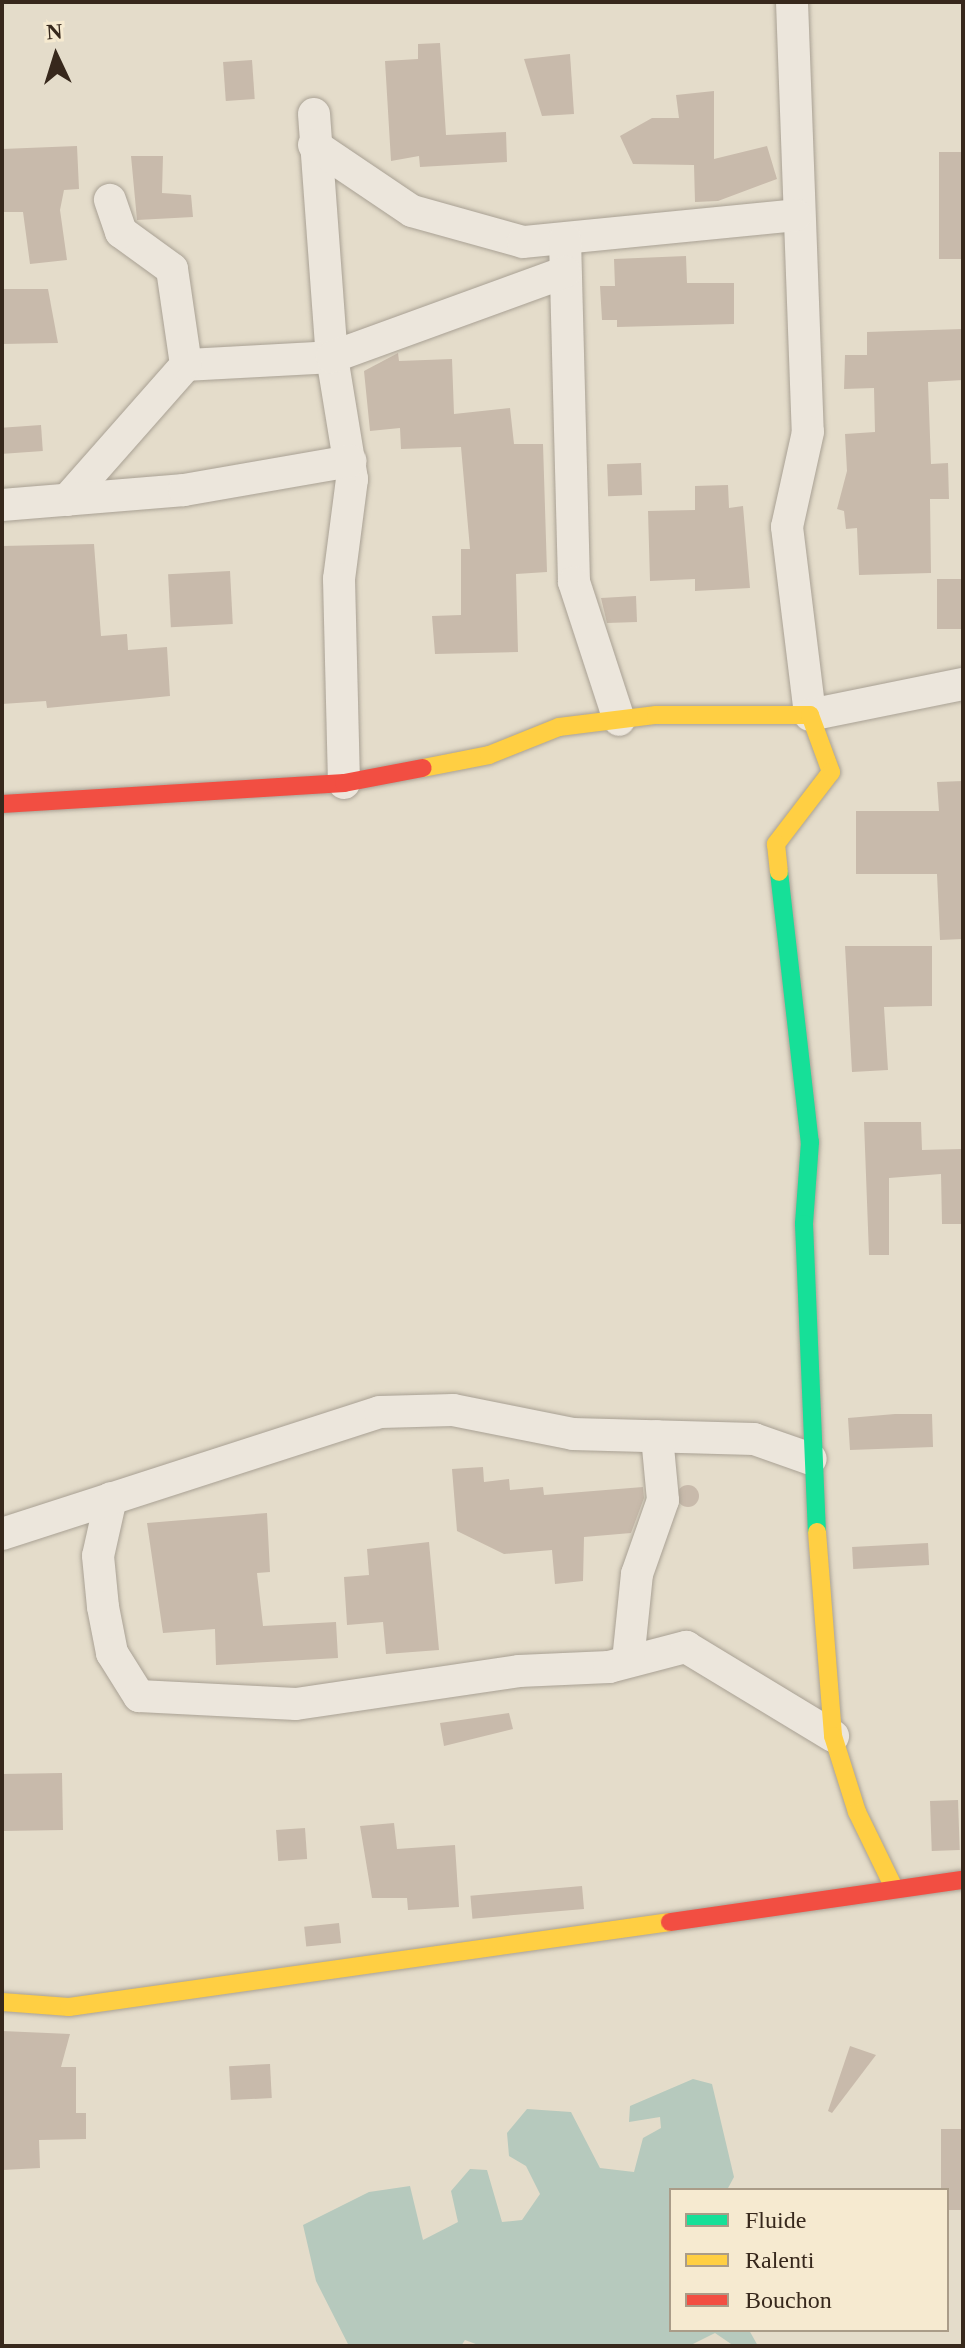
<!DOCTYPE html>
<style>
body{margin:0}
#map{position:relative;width:965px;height:2348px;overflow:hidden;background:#e4dcca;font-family:"Times New Roman",serif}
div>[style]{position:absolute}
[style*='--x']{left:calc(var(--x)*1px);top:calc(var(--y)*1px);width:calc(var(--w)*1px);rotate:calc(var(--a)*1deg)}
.water>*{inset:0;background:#b6c9bd}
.building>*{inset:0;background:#c8baab;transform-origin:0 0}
.round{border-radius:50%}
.roads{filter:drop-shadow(0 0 2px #a9a194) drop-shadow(0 0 2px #a9a194)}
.street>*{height:32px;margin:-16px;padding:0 16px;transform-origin:16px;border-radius:16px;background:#ece6dc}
.fast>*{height:18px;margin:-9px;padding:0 9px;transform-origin:9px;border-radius:9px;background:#16e098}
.slow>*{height:18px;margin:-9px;padding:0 9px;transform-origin:9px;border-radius:9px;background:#ffcf43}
.jam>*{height:18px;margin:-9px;padding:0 9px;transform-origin:9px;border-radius:9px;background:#f24e42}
span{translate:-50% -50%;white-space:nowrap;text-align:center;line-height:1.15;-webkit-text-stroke:6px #f6ead0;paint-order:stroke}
.frame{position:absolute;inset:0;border:4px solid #37281c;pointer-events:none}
.legend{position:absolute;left:669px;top:2188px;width:280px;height:144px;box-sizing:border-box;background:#f6ead0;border:2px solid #aa9c88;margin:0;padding:10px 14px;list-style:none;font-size:24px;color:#37281c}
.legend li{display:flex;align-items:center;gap:16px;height:40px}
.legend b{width:40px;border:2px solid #aa9c88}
.north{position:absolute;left:16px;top:16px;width:80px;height:80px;-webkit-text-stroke:6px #f6ead0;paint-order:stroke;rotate:356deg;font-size:22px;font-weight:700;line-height:32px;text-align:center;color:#37281c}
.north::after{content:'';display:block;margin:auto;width:28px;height:36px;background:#37281c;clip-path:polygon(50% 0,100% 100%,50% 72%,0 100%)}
</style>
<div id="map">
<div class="water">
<div style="clip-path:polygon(693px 2079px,712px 2084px,734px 2177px,727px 2190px,671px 2190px,671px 2330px,749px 2330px,758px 2346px,734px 2346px,715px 2333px,689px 2346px,481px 2346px,465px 2340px,461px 2346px,349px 2346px,316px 2281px,303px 2225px,369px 2192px,410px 2186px,423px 2240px,458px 2222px,451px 2191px,470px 2169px,487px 2170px,502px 2222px,522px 2220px,540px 2194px,526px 2166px,509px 2156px,507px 2133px,527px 2109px,571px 2112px,600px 2168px,634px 2172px,643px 2138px,661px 2128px,660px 2117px,629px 2122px,630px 2106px)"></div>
</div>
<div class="building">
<div style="clip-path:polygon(440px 43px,446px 135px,506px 132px,507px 162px,420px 167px,419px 156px,391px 161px,385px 61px,418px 59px,418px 44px)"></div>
<div style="clip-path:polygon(570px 54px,574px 114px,542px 116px,524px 59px)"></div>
<div style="left:252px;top:60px;width:39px;height:29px;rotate:86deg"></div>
<div style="clip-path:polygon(714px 91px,714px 159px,767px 146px,777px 179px,718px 201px,695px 202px,694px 165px,633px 164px,620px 136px,652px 118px,679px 118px,676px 95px)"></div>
<div style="clip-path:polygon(77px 146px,79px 189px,64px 190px,60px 210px,67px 260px,30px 264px,23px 212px,2px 212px,2px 149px)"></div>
<div style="left:939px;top:152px;width:24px;height:107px"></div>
<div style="clip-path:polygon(131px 156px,163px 156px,162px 193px,191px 195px,193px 217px,137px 220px)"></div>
<div style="clip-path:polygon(686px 256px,687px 283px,734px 283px,734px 324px,617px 327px,617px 320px,602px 320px,600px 286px,615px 286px,614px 259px)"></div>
<div style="clip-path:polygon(2px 289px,48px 289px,58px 343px,2px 344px)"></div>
<div style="clip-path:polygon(963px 329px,963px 380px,928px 382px,931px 464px,948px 463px,949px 499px,930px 499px,931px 573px,859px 575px,857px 528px,846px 529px,844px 511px,837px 509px,847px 471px,845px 434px,875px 432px,874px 388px,844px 389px,845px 355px,867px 355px,867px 332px)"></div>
<div style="clip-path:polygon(398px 353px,399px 361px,452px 359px,454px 414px,510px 408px,514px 444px,543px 444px,547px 572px,516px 574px,518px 652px,435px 654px,432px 616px,461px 615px,461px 549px,470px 549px,461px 447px,401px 449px,400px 428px,370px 431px,364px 371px)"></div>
<div style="left:41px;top:425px;width:26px;height:39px;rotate:86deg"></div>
<div style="left:641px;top:463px;width:32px;height:34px;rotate:88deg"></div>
<div style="clip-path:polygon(728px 485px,729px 508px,743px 506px,750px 588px,695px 591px,695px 579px,650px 581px,648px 511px,695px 510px,695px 486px)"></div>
<div style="clip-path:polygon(94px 544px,101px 636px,127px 634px,128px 650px,167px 647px,170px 696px,47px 708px,46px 701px,2px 704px,2px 546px)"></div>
<div style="left:230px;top:571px;width:53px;height:62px;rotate:87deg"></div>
<div style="left:937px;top:579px;width:26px;height:50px"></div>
<div style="clip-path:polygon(636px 596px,637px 622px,607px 623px,601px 598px)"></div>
<div style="clip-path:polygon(963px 781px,963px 939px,940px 940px,937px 874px,856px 874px,856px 811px,939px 811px,937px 782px)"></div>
<div style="clip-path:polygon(845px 946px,932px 946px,932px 1006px,884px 1007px,888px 1070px,852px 1072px)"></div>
<div style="clip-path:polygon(864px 1122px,921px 1122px,922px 1150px,963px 1149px,963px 1224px,942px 1224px,941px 1174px,889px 1178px,889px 1255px,869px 1255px)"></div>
<div style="clip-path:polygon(895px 1414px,932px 1414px,933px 1447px,850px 1450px,848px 1418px)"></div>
<div style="clip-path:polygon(483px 1467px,484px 1482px,509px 1479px,510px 1490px,543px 1487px,544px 1495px,643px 1487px,644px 1498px,631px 1533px,584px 1537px,583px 1581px,555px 1584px,552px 1550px,504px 1554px,457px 1531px,452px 1469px)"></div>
<div class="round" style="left:677px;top:1485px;width:22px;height:22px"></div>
<div style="clip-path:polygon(267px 1513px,270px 1572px,257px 1573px,263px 1626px,336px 1622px,338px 1658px,216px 1665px,215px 1629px,163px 1633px,147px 1523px)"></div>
<div style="clip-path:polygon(429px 1542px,439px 1650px,386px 1654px,383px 1622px,347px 1625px,344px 1577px,369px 1575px,367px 1549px)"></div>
<div style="left:928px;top:1543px;width:22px;height:76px;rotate:87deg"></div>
<div style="clip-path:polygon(509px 1713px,513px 1729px,444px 1746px,440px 1723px)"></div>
<div style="left:62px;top:1773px;width:57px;height:60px;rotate:89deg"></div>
<div style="left:958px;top:1800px;width:50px;height:28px;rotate:88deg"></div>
<div style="clip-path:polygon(394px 1823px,397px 1849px,455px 1845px,459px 1907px,408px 1910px,407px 1898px,372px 1898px,360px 1826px)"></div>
<div style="left:305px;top:1828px;width:31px;height:29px;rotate:86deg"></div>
<div style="left:582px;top:1886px;width:23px;height:112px;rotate:85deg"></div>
<div style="left:339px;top:1923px;width:20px;height:35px;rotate:84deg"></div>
<div style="clip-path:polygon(2px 2031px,70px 2034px,61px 2067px,76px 2067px,76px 2113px,86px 2113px,86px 2139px,39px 2140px,40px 2168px,3px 2170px)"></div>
<div style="clip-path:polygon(850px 2046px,876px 2055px,832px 2113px,828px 2111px)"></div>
<div style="left:270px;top:2064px;width:34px;height:41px;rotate:87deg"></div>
<div style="clip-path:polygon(941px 2129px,963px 2129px,963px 2210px,947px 2210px,947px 2190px,941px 2190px)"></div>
</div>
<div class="roads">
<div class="street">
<div style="--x:792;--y:2;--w:430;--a:87.9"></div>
<div style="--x:808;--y:432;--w:97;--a:102.5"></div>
<div style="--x:787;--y:527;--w:189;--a:83"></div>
<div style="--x:810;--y:715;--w:156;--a:-11.5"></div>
<div style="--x:314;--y:114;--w:244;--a:85.8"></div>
<div style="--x:332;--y:357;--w:124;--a:80.7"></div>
<div style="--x:352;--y:479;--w:101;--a:97.4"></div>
<div style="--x:339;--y:579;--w:204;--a:88.6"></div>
<div style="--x:314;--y:145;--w:118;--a:34"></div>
<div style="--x:412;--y:211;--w:115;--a:15.6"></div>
<div style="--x:523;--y:242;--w:274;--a:-5.6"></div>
<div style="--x:565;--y:239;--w:343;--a:88.5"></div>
<div style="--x:574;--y:582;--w:145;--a:71.9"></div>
<div style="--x:186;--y:365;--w:146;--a:-3.1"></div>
<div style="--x:332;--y:357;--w:248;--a:-20"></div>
<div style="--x:67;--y:500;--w:180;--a:-48.6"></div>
<div style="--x:186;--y:365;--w:97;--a:-98.3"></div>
<div style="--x:172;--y:269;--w:63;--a:-144"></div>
<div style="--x:121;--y:232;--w:34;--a:-109"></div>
<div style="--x:2;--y:505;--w:183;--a:-4.7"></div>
<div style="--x:184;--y:490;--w:169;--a:-9.9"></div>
<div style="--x:111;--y:1498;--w:59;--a:102.6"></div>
<div style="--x:98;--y:1556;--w:51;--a:84.4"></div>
<div style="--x:103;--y:1607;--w:47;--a:78.9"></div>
<div style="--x:112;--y:1653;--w:51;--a:57.9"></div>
<div style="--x:139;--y:1696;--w:157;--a:2.9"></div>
<div style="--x:296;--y:1704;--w:225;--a:-8.4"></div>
<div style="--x:519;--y:1671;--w:90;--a:-2.5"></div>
<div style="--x:609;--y:1667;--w:80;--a:-14.6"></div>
<div style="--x:686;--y:1647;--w:172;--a:31.2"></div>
<div style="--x:2;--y:1534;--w:397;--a:-17.9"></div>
<div style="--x:380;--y:1412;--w:73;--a:-1.6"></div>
<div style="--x:453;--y:1410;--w:122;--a:11.3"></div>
<div style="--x:573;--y:1434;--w:181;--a:1.6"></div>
<div style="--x:754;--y:1439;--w:60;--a:19.3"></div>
<div style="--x:628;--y:1661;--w:87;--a:-84.1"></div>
<div style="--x:637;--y:1574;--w:78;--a:-70.6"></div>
<div style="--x:663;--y:1500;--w:64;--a:-95.4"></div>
</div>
<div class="fast">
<div style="--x:779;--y:872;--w:272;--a:83.5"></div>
<div style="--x:810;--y:1142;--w:82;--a:94.2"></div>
<div style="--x:804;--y:1224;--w:308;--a:87.6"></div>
</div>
<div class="slow">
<div style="--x:423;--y:768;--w:67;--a:-11.1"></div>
<div style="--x:489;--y:755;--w:75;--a:-21.8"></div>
<div style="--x:559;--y:727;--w:98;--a:-7.1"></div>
<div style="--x:656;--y:715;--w:154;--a:0"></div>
<div style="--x:810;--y:715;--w:61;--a:69.8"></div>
<div style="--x:831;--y:772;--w:91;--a:127.4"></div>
<div style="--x:776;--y:844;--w:28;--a:84"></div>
<div style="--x:817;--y:1532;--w:205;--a:85.5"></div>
<div style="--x:833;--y:1736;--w:80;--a:72.5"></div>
<div style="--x:857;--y:1812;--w:85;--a:64"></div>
<div style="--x:2;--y:2002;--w:67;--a:4.3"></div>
<div style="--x:69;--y:2007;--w:607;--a:-8.05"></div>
</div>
<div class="jam">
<div style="--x:2;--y:804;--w:343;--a:-3.5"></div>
<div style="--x:344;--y:783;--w:80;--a:-10.8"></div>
<div style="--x:670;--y:1922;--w:296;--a:-8.2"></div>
</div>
</div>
<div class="frame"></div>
<ul class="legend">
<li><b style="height:10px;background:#16e098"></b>Fluide</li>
<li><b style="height:10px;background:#ffcf43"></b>Ralenti</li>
<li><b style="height:10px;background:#f24e42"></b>Bouchon</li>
</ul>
<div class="north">N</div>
</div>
